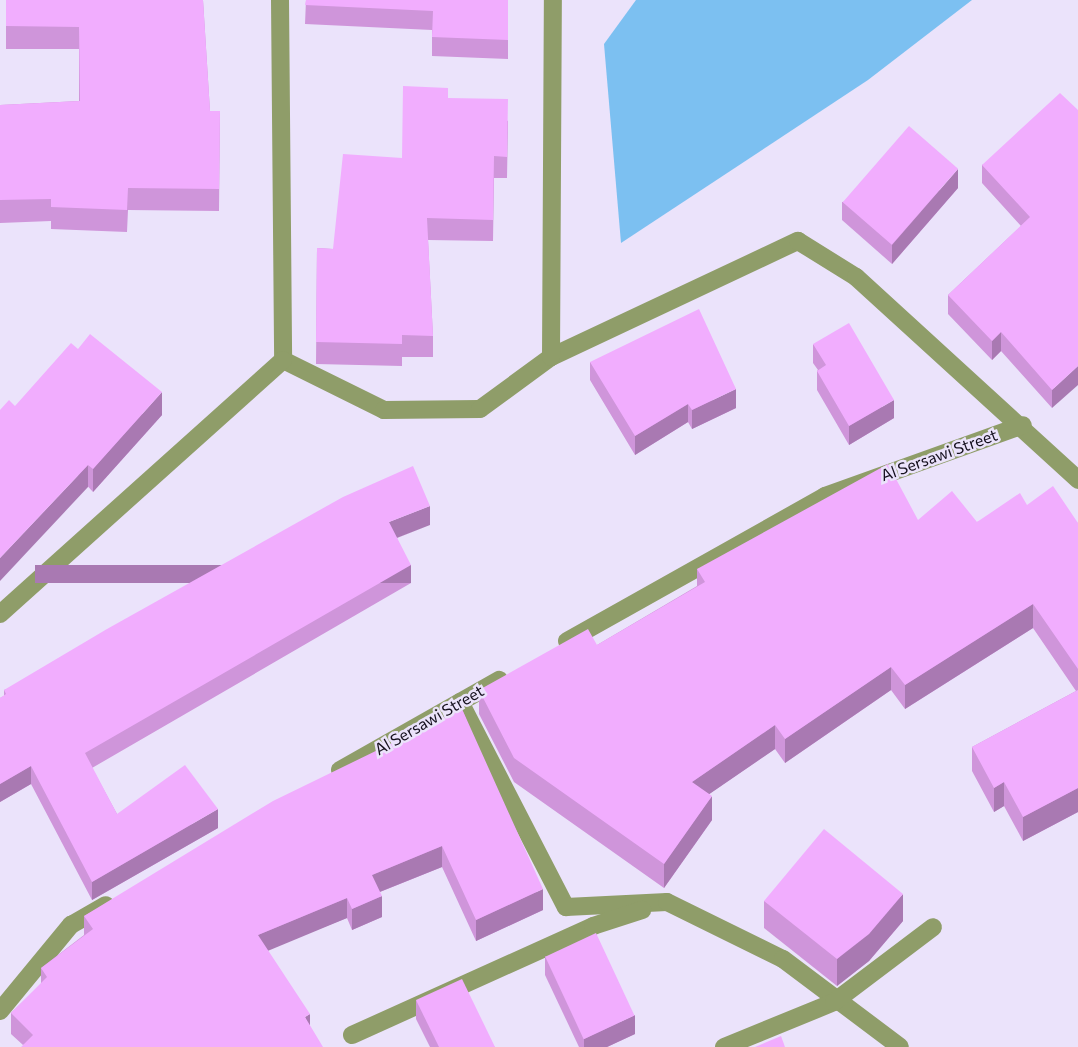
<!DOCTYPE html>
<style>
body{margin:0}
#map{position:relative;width:1078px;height:1047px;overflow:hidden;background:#ebe3fb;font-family:Commissioner,sans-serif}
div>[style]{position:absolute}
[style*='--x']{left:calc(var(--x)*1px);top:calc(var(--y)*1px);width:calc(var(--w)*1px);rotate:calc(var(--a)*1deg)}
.water>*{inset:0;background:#7cc0f1}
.minor>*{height:18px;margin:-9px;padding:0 9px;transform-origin:9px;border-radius:9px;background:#8f9d69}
.wall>*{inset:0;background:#cf95da}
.shaded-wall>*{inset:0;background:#a979b2;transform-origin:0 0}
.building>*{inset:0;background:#f1adfe;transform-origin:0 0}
span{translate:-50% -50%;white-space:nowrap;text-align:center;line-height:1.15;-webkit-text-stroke:5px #ebe3fb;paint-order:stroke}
.street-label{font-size:16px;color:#140f1c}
</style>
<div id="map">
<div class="water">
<div style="clip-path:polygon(636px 0,972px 0,868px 80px,621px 243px,604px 44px)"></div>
</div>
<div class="minor">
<div style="--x:280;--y:0;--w:360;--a:89.5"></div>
<div style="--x:283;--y:360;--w:113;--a:26.3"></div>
<div style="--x:384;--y:410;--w:96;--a:-0.6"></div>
<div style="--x:480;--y:409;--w:88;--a:-36.2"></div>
<div style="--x:551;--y:357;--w:273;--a:-25.2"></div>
<div style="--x:798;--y:241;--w:68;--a:31.8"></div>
<div style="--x:856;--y:277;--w:301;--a:42.4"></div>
<div style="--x:551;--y:357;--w:357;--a:-89.7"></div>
<div style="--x:0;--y:614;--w:380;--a:-41.9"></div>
<div style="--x:567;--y:641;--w:296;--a:-29.3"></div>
<div style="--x:825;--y:496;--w:210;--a:-19.7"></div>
<div style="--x:460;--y:702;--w:231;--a:62.7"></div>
<div style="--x:566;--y:907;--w:101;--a:-2.8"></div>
<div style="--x:667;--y:902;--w:129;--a:26.2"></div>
<div style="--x:783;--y:959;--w:146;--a:36.9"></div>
<div style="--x:340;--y:770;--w:183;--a:-29.5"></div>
<div style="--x:0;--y:1011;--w:112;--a:-50.5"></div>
<div style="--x:71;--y:925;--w:40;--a:-29.7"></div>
<div style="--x:352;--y:1035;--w:265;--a:-24.3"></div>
<div style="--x:593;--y:926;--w:52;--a:-18.1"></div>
<div style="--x:724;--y:1047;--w:119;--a:-22.2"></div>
<div style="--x:834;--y:1002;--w:124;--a:-37.1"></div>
</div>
<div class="wall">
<div style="clip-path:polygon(6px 0,203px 0,210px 111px,220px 111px,219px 211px,128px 210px,127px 232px,51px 229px,51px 221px,0 223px,0 105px,79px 101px,79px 49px,6px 49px)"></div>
<div style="clip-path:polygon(306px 0,508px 0,508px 59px,432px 56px,432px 30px,305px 24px)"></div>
<div style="clip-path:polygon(448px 98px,508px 121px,507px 178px,494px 178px,493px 241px,428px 240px,433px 336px,433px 357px,402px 357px,402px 366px,316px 364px,317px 248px,333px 249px)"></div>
<div style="clip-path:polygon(1078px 110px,1052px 408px,1001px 351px,992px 360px,948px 314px,948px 295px,1021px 226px,982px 183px,982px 165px)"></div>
<div style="clip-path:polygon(958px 188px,892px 264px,842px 220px,842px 202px)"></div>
<div style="clip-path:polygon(813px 344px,894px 418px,849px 445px,817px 390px,817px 371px,818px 370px,813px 363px)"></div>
<div style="clip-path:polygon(590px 362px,736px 408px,692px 429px,688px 422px,635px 455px,590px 380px)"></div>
<div style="clip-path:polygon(15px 406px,162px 415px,93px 492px)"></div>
<div style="clip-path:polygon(1027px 505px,1078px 523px,1078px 812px,1023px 841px,1004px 806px,994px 812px,972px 771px,972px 747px,1076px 691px,1033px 628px,905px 709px,891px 690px,785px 763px,775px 749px,709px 794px,712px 820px,664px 888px,514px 782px,479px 714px,479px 690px,597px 645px,697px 586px,697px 569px,918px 520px,977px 522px)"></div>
<div style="clip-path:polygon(430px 525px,397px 538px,411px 583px,92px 768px,117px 814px,218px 828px,92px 900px,31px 784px,0 802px,0 698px,4px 696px,4px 690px)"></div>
<div style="clip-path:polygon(462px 709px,543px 910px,476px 941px,442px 867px,380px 892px,382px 917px,352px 930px,347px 918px,23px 1045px,11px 1034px,11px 1013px,41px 984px,41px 968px,84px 935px,84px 916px)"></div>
<div style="clip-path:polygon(764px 901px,903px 921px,869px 961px,837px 986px,764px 928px)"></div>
<div style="clip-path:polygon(545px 956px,635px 1034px,607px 1047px,579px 1047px,545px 975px)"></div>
<div style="clip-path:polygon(416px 1000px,495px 1047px,430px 1047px,416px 1019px)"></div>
</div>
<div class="shaded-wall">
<div style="clip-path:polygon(958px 169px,958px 188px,892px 264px,892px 245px)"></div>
<div style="clip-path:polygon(1001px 332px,1001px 351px,992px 360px,992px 341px)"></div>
<div style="clip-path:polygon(1078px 366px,1078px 385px,1052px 408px,1052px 390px)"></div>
<div style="clip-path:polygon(736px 389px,736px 408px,692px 429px,692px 410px)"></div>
<div style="clip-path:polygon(162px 392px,162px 415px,93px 492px,93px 469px)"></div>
<div style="clip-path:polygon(894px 400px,894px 418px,849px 445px,849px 426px)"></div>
<div style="clip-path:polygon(688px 404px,688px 422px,635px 455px,635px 436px)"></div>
<div style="clip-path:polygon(88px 465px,88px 487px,0 581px,0 558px)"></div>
<div style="clip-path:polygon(430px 506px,430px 525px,389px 541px,389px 522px)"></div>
<div style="left:411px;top:565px;width:18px;height:376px;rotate:90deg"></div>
<div style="clip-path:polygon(1033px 604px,1033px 628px,905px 709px,905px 685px)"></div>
<div style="clip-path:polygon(891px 667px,891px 690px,785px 763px,785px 739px)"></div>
<div style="clip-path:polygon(775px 725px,775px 749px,692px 806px,692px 782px)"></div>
<div style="clip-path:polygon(31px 766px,31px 784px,0 802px,0 784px)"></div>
<div style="clip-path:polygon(1004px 782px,1004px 806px,994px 812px,994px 788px)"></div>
<div style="clip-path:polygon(1078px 788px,1078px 812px,1023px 841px,1023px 817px)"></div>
<div style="clip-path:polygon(712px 796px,712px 820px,664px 888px,664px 864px)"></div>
<div style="clip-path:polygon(218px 809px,218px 828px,92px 900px,92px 882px)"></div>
<div style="clip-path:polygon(442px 846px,442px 867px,372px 895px,372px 875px)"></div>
<div style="clip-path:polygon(543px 889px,543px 910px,476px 941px,476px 920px)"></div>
<div style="clip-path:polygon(903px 894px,903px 921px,869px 961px,837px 986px,837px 959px)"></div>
<div style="clip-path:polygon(382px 896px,382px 917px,352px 930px,352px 909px)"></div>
<div style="clip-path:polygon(347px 898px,347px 918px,258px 955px,258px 935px)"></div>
<div style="clip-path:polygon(310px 1014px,310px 1034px,305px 1017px)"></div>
<div style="clip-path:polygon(635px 1015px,635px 1034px,607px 1047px,584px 1047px,584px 1039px)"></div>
</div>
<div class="building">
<div style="clip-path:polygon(6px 0,203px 0,210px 111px,220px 111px,219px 189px,128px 188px,127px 210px,51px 207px,51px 199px,0 200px,0 105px,80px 101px,79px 27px,6px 26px)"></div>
<div style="clip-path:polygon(306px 0,508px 0,508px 40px,432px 37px,433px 11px,305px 5px)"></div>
<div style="clip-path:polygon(403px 86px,448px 88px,448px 98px,508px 99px,507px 157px,494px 156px,493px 220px,427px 218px,433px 336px,402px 335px,402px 344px,316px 342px,317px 248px,333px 249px,343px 154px,402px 158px)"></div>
<div style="clip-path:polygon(1060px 93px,1078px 110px,1078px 366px,1052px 390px,1001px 332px,992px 341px,948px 295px,1030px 217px,982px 165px)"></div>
<div style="left:909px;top:126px;width:65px;height:101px;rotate:41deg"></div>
<div style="clip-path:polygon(699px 309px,736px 389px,692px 410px,688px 404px,635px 436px,590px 362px)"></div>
<div style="clip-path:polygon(849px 323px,894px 400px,849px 426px,817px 371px,826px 365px,813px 344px)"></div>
<div style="clip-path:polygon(90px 334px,162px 392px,93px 469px,88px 465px,0 558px,0 410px,9px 400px,15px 406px,71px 343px,78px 349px)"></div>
<div style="clip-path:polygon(888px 464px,918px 520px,952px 491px,977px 522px,1020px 493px,1027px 505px,1053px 486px,1078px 523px,1078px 669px,1033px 604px,905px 685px,891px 667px,785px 739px,775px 725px,692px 782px,712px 796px,664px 864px,514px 758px,479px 690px,588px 629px,597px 645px,705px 582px,697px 569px)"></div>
<div style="clip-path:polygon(413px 466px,430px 506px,389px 522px,411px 565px,85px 753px,117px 814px,185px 765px,218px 809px,92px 882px,31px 766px,0 784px,0 698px,6px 694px,4px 690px,107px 629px,343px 497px)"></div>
<div style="clip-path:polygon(1078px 690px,1078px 788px,1023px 817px,1004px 782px,994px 788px,972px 747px)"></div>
<div style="clip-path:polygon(462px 709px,543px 889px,476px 920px,442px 846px,372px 875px,382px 896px,352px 909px,347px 898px,258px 935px,310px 1014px,305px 1017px,323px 1047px,21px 1047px,33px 1035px,11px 1013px,47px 977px,41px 968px,93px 929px,84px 916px,273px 801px)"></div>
<div style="clip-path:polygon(824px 829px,903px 894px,869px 934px,837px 959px,764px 901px)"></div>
<div style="left:596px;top:933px;width:91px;height:56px;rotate:65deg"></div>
<div style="clip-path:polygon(462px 979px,495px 1047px,439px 1047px,416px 1000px)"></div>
<div style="clip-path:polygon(781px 1036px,785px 1047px,755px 1047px)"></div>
</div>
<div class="street-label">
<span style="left:939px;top:455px;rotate:-20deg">Al Sersawi Street</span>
<span style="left:429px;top:720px;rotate:-30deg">Al Sersawi Street</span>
</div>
</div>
